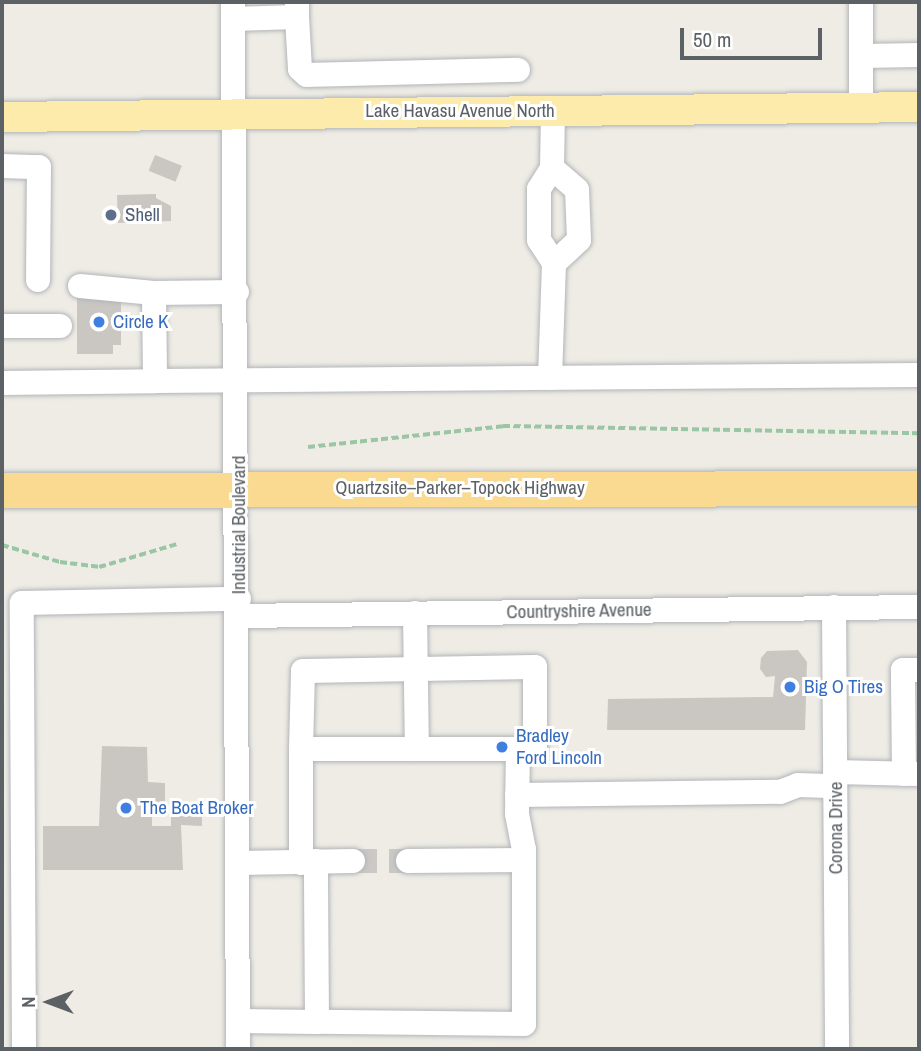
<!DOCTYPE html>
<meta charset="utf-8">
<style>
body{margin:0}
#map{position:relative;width:921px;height:1051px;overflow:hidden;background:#eeece5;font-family:"Archivo Narrow",sans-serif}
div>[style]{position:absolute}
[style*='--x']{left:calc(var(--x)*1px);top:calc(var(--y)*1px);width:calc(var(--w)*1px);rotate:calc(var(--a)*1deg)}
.building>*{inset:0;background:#cac7c2;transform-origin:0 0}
.minor-tunnel>*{height:24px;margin-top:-12px;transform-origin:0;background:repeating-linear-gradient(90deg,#cac9c5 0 24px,transparent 0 36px)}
.path>*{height:3.5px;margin-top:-1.75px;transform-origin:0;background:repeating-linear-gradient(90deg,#9bc6a5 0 7px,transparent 0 10.5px)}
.roads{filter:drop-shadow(0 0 2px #b2b5b9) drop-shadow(0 0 2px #b2b5b9)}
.minor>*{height:24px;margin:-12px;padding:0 12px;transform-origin:12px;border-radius:12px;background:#fff}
.major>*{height:30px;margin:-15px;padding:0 15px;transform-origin:15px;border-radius:15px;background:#fdebab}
.highway>*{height:35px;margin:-17.5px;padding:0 17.5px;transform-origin:17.5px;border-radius:17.5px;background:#fad990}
.dots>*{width:19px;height:19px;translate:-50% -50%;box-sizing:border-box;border:4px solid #fff;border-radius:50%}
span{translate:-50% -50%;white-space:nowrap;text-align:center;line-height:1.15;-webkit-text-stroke:6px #fff;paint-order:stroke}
.street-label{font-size:19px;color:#5c6165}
.service-label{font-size:19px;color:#4e5e75}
.left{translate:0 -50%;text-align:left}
.shop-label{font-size:19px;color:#366cbe}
.frame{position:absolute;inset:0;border:4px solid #5c6165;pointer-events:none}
.north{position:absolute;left:14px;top:967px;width:70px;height:70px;-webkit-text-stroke:5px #fff;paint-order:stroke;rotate:270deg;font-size:19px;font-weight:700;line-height:28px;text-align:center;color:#5c6165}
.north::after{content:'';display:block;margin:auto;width:24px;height:32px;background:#5c6165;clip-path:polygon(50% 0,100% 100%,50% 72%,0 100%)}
.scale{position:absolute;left:680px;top:28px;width:142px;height:32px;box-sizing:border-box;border:4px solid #5c6165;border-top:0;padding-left:9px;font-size:21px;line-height:24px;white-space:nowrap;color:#5c6165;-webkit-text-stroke:5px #fff;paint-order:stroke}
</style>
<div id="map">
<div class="building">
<div style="left:155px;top:155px;width:29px;height:17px;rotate:22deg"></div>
<div style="clip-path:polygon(156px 194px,156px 198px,171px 206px,171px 221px,118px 223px,117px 195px)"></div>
<div style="clip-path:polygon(77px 293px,121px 300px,121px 345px,113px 345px,113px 354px,77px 354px)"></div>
<div style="clip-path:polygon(798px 650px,807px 662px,805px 730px,607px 730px,608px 699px,773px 697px,775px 676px,766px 677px,760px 669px,761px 658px,767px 651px)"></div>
<div style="clip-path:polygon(102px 746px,147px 747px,148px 782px,165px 783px,165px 803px,152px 803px,152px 826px,171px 826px,171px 808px,202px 808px,202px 826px,181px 825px,183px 870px,43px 870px,43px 826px,99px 826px)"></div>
</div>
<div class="minor-tunnel">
<div style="--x:353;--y:861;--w:55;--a:0"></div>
</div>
<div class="path">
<div style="--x:308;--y:447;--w:196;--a:-6.1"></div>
<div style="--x:503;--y:426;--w:416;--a:1"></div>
<div style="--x:2;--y:545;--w:60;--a:16.3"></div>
<div style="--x:60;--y:562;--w:39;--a:7"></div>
<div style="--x:99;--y:567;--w:81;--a:-16.4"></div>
</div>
<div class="roads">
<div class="minor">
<div style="--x:233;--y:2;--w:1047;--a:89.73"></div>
<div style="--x:861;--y:2;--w:106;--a:90"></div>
<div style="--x:297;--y:17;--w:52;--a:86.7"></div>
<div style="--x:300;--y:69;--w:9;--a:41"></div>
<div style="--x:307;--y:75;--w:211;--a:-1.4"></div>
<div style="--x:233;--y:19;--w:64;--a:-1.8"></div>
<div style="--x:297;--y:17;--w:15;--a:-90"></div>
<div style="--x:862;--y:56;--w:57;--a:-1"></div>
<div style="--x:2;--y:166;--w:37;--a:2"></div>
<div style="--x:39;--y:167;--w:113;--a:90.5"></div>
<div style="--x:552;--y:168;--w:33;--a:41"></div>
<div style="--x:577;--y:190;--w:50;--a:87.7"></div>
<div style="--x:579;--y:240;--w:34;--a:137"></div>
<div style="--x:80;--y:286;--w:74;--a:5.4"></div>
<div style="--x:237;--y:292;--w:83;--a:179.3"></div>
<div style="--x:154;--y:293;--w:88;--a:89.3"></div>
<div style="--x:155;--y:381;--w:764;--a:-0.45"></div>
<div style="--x:2;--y:326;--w:58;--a:0"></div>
<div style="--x:550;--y:378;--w:115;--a:-88"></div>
<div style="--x:554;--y:263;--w:27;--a:-123"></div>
<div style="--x:539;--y:240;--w:51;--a:-90"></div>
<div style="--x:539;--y:189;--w:25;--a:-58"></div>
<div style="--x:552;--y:168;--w:58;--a:-89"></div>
<div style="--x:2;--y:383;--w:153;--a:-0.7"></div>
<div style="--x:834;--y:607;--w:442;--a:89.6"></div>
<div style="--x:415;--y:613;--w:136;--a:89.2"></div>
<div style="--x:239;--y:616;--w:680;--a:-0.76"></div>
<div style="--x:301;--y:749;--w:78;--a:-88.5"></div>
<div style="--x:303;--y:671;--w:232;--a:-1"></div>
<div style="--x:535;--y:667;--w:82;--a:90"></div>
<div style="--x:535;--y:749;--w:17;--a:180"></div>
<div style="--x:835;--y:772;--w:83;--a:1.4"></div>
<div style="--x:904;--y:774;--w:104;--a:-90.6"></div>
<div style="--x:903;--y:670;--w:16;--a:0"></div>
<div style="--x:517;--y:795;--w:263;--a:-0.7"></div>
<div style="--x:780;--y:792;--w:19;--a:-21"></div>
<div style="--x:798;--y:785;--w:37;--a:2"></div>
<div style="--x:408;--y:861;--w:116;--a:-0.5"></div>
<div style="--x:238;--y:863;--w:115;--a:-1"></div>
<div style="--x:301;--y:863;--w:114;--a:-90"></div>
<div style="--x:301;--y:749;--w:217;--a:0"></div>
<div style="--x:518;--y:749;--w:65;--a:90.9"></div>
<div style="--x:517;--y:814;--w:36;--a:79"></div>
<div style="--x:524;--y:849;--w:175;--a:90"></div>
<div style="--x:524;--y:1024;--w:207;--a:-179.4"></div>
<div style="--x:238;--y:1021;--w:79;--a:0.7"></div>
<div style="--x:317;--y:1022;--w:161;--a:-90.4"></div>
<div style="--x:24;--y:1049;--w:446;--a:-90.3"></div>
<div style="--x:22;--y:603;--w:217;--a:-1.1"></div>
</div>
<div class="major">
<div style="--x:2;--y:117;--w:917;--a:-0.62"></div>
</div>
<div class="highway">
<div style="--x:2;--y:490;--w:917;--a:-0.12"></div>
</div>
</div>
<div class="dots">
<div style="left:111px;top:215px;background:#5c6f8a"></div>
<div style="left:99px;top:322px;background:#3f7fe0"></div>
<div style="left:790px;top:687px;background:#3f7fe0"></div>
<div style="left:502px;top:747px;background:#3f7fe0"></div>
<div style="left:126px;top:808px;background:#3f7fe0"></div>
</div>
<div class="street-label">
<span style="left:460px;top:111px">Lake Havasu Avenue North</span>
<span style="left:460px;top:488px">Quartzsite–Parker–Topock Highway</span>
<span style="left:239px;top:525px;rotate:-90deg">Industrial Boulevard</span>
<span style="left:579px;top:611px;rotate:-1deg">Countryshire Avenue</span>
<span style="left:836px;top:828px;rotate:-90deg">Corona Drive</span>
</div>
<div class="service-label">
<span class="left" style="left:125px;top:215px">Shell</span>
</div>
<div class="shop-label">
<span class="left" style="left:113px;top:322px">Circle K</span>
<span class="left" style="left:804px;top:687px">Big O Tires</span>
<span class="left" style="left:516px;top:747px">Bradley<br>Ford Lincoln</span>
<span class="left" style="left:140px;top:808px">The Boat Broker</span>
</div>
<div class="frame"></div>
<div class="north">N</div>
<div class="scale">50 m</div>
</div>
